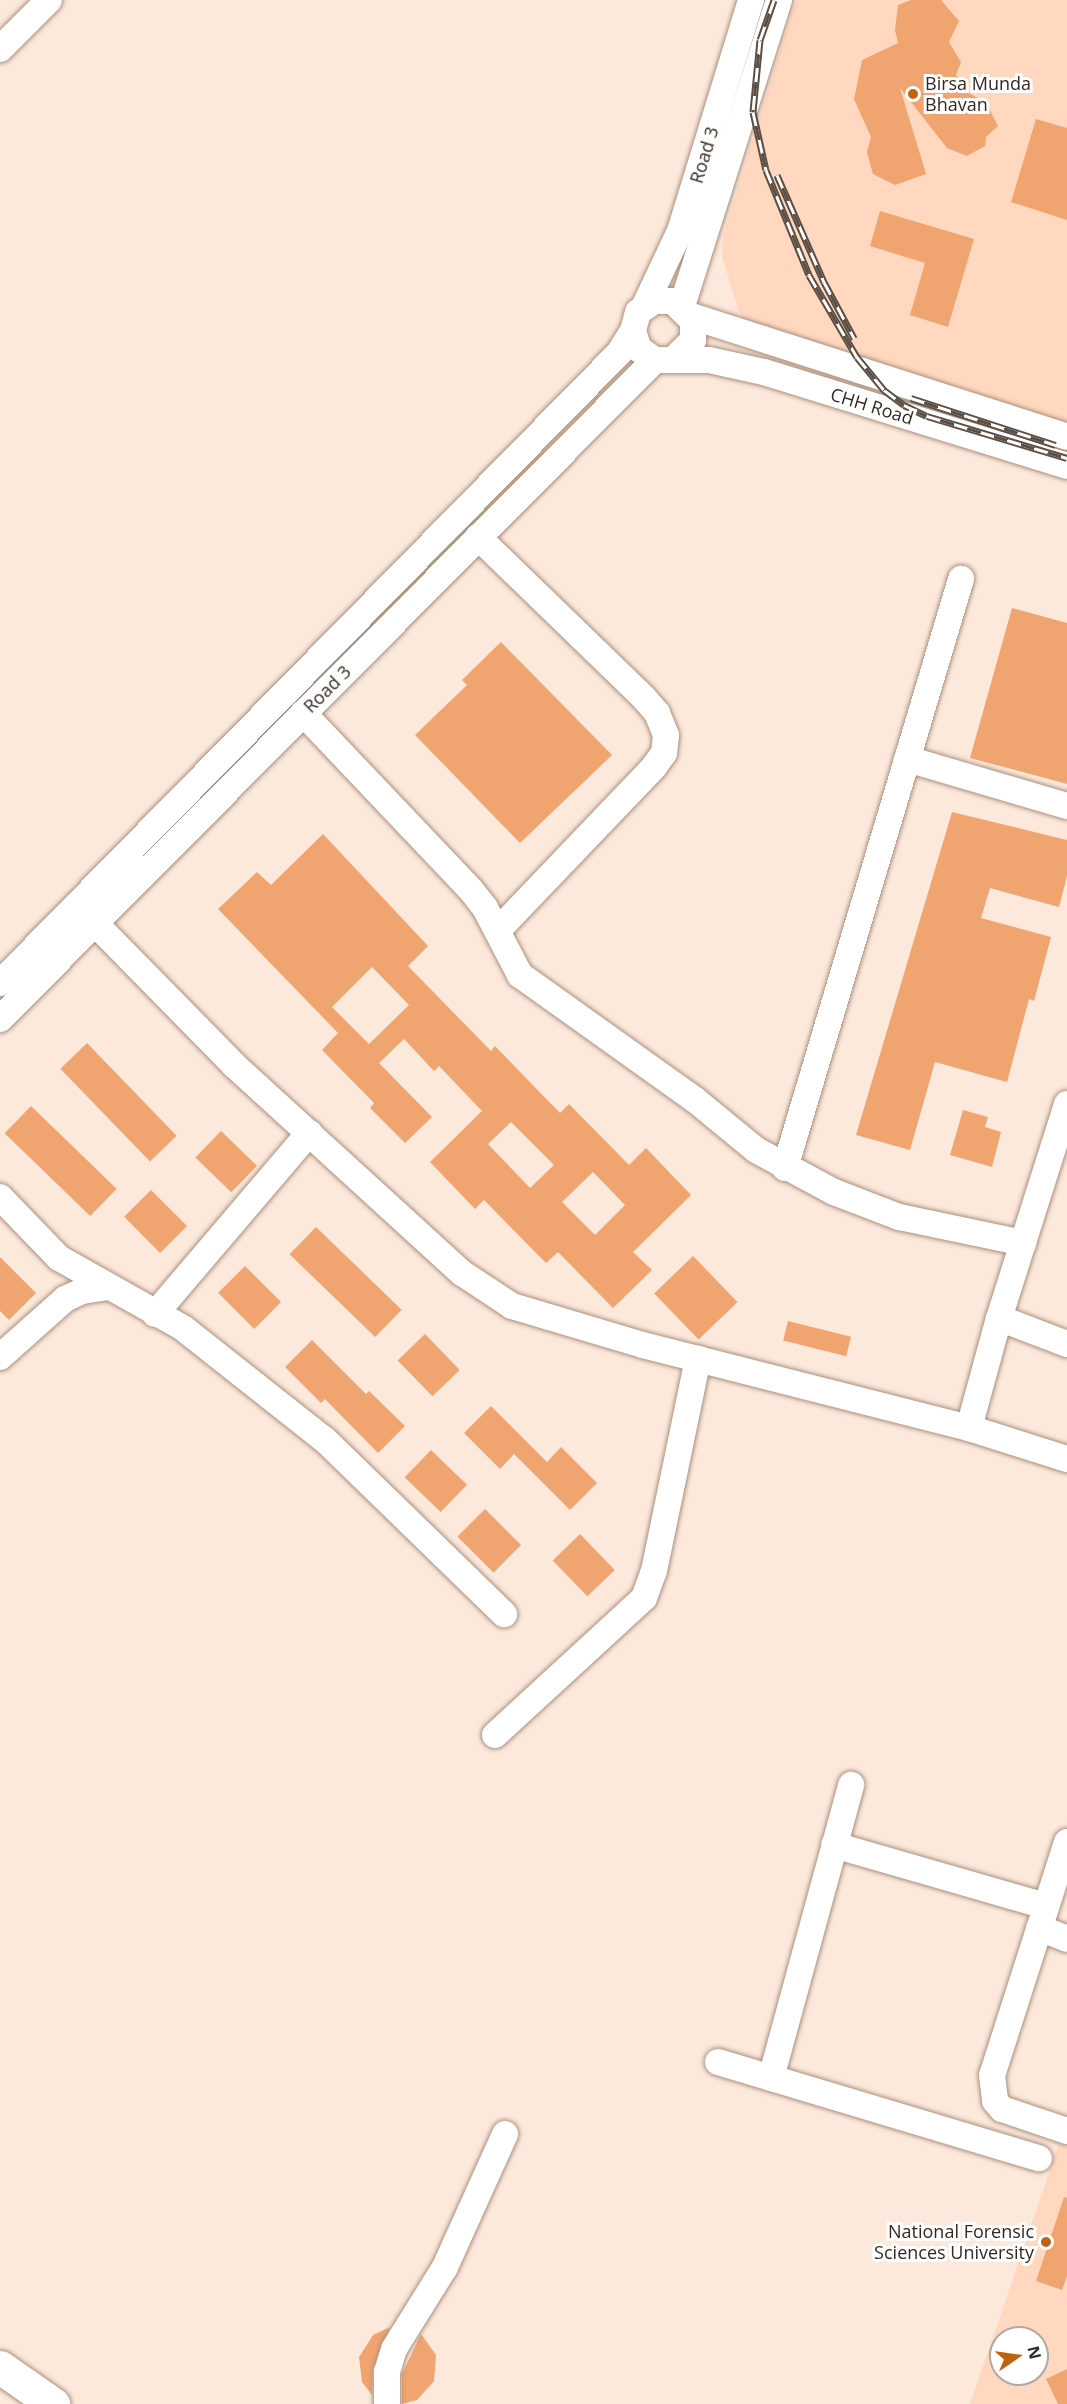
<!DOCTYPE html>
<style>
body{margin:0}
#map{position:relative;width:1067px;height:2404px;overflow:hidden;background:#fce9dc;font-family:"Open Sans",sans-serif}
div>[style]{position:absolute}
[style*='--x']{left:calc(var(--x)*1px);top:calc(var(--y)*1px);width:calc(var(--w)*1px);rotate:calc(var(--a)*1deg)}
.built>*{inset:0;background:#ffd8bf}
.building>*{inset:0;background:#f0a570;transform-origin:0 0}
.roads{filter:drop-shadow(0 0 2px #ac8f7c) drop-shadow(0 0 2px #ac8f7c)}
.minor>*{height:26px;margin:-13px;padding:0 13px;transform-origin:13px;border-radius:13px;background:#fff}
.highway>*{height:33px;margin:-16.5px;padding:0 16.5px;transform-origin:16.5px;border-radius:16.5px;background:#fff}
.rail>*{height:7px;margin-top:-3.5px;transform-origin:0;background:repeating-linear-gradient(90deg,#fff 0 14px,#5b4e45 0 28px);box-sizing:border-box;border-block:2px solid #5b4e45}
.dots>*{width:16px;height:16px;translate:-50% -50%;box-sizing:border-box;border:3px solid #fff;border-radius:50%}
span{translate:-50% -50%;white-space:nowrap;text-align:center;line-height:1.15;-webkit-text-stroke:6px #fff;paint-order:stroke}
.poi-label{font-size:18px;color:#342921}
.left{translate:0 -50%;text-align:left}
.right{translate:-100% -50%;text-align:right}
.street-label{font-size:18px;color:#342921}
.north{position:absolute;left:989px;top:2326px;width:60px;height:60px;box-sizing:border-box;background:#fff;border:2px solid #aea9a6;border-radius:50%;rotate:77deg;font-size:16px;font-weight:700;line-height:24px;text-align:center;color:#342921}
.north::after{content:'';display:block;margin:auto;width:21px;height:27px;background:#bf640d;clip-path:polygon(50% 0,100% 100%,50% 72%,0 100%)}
</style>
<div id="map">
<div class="built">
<div style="clip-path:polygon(796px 0,1067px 0,1067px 430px,762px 339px,739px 312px,722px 257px,723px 236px)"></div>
<div style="clip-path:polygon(evenodd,1059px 2144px,1067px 2147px,1067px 2404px,970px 2404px,1059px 2144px,1001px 2338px,1037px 2338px,1037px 2374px,1001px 2374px,1001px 2338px)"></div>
</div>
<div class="building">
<div style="clip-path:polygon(911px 0,941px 0,959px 21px,949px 42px,961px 62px,956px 75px,964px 90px,986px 103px,998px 126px,986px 137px,985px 146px,967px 156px,947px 148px,900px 88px,926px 174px,895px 185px,873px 174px,867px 152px,871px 137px,854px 99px,862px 60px,898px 43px,895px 30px,898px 5px)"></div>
<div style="clip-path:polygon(1036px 119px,1067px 128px,1067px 220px,1011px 202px)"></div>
<div style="clip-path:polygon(880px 211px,974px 239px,948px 327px,910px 315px,925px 263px,870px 246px)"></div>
<div style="clip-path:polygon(1012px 608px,1067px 623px,1067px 784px,970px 758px)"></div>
<div style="clip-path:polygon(501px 642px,612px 755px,520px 843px,415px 735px,467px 685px,462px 680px)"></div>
<div style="clip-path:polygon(952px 812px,1067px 840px,1067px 876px,1059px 907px,990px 888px,981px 918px,1051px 937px,1034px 1001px,1029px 999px,1007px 1082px,935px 1062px,910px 1150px,856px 1135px)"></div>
<div style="clip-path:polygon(evenodd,323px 834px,428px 946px,408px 966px,491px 1051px,495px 1046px,560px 1113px,569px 1104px,629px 1165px,646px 1148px,691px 1195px,633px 1252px,652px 1270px,613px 1308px,558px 1252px,546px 1263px,484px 1200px,475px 1209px,430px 1162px,482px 1111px,439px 1066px,434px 1071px,404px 1039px,379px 1063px,432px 1117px,405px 1143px,370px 1108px,374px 1103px,322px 1050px,338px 1033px,218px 909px,257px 872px,271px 885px,323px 834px,372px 967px,409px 1005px,369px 1044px,332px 1007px,372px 967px,323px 834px,511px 1122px,554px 1165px,530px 1188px,488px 1144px,511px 1122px,323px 834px,593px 1172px,625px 1205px,595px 1235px,562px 1202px,593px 1172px)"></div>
<div style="left:87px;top:1043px;width:129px;height:37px;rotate:46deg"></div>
<div style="left:31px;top:1106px;width:119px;height:38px;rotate:44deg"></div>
<div style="clip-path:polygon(963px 1110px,988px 1117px,985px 1127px,1001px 1132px,992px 1167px,950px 1155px)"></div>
<div style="left:221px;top:1131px;width:50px;height:37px;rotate:44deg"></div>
<div style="left:151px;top:1190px;width:51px;height:38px;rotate:45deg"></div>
<div style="left:316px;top:1227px;width:119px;height:38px;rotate:44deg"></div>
<div style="left:693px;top:1256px;width:64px;height:54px;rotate:46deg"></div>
<div style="clip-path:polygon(0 1257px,36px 1293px,9px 1320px,0 1311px)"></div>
<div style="left:245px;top:1266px;width:51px;height:38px;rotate:45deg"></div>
<div style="left:788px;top:1321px;width:65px;height:20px;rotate:14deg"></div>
<div style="left:425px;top:1334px;width:50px;height:38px;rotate:46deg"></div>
<div style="clip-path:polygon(312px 1340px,366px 1394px,369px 1391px,405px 1426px,378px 1453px,325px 1399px,321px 1403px,285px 1367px)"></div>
<div style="clip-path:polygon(491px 1406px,547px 1462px,561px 1447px,597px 1483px,570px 1510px,514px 1454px,500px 1469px,464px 1433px)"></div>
<div style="left:431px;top:1450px;width:50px;height:38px;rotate:44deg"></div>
<div style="left:485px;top:1509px;width:51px;height:39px;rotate:45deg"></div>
<div style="left:580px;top:1534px;width:50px;height:38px;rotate:46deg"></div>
<div style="clip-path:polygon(1064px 2197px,1067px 2198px,1067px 2276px,1062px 2290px,1036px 2281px)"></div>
<div style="clip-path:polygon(390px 2327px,373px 2368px,372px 2395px,362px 2382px,359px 2357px,373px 2335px)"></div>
<div style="clip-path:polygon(421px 2334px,436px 2355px,434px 2381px,417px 2400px,402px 2404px,402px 2374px)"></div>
<div style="clip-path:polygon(1067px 2369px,1067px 2404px,1058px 2404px,1046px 2379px)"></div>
</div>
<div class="roads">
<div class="minor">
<div style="--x:0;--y:49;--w:69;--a:-45"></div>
<div style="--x:645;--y:305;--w:82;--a:-64.7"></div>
<div style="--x:680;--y:231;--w:242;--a:-72.9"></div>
<div style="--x:682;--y:306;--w:321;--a:-72.4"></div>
<div style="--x:691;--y:316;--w:395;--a:17.8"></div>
<div style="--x:674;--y:359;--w:27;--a:-45"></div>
<div style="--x:693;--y:340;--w:19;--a:-90"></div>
<div style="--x:693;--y:321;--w:28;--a:-135"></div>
<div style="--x:673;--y:301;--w:19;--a:180"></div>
<div style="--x:654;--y:301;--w:19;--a:145"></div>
<div style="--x:638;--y:312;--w:20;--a:105"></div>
<div style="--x:633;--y:331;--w:19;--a:72"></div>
<div style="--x:639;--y:349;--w:19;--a:35"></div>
<div style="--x:655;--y:360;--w:54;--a:0"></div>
<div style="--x:709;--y:360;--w:56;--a:12.3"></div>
<div style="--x:764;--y:372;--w:317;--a:17.2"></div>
<div style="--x:478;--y:537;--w:231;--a:44.1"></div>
<div style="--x:644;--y:698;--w:20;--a:49"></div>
<div style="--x:657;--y:713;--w:24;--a:68"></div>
<div style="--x:666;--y:735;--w:18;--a:96"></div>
<div style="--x:664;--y:753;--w:17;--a:126"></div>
<div style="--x:654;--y:767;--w:226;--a:133.7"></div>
<div style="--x:303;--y:713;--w:244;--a:46.5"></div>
<div style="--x:471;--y:890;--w:23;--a:52"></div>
<div style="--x:485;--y:908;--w:76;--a:62.4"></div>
<div style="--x:520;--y:975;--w:214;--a:35.5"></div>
<div style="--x:694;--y:1099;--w:80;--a:39.4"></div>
<div style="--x:756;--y:1150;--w:89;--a:28.3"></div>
<div style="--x:834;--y:1192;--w:70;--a:21"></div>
<div style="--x:899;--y:1217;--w:127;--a:11.8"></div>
<div style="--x:907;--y:759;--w:167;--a:16.4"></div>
<div style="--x:77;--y:905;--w:224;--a:45.5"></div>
<div style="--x:234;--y:1065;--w:309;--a:42.4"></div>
<div style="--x:462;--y:1273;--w:60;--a:33.4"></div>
<div style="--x:512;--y:1306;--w:137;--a:16.6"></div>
<div style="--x:643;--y:1345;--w:336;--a:14.3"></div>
<div style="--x:0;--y:983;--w:883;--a:-45.5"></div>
<div style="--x:619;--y:353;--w:26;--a:-58"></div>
<div style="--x:0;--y:1019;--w:929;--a:-45.17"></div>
<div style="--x:1067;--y:1104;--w:225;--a:107.6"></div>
<div style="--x:999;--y:1318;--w:114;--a:105.3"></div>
<div style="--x:969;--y:1428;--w:103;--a:17.6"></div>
<div style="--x:785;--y:1168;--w:615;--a:-73.36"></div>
<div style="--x:0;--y:1197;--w:85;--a:46"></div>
<div style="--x:59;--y:1258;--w:142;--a:29.4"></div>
<div style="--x:183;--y:1328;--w:181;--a:38.3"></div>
<div style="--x:325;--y:1440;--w:250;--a:44.2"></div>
<div style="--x:155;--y:1314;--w:238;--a:-49.6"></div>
<div style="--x:999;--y:1318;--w:73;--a:20.9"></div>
<div style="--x:0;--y:1357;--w:87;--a:-41.7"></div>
<div style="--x:65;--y:1299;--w:19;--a:-25"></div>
<div style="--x:82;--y:1291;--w:25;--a:-9"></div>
<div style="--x:495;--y:1735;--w:202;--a:-42.6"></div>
<div style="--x:644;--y:1598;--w:29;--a:-70"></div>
<div style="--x:654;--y:1571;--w:217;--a:-78.3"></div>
<div style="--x:1067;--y:1842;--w:245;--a:107.8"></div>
<div style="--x:992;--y:2075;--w:26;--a:83"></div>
<div style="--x:995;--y:2101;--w:11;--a:49"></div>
<div style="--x:1002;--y:2109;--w:69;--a:18.7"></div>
<div style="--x:834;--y:1845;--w:221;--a:16.1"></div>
<div style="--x:1039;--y:1928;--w:30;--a:21"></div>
<div style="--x:718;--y:2062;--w:335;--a:16.7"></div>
<div style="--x:771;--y:2078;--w:304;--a:-74.7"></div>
<div style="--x:387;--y:2404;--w:32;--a:-90"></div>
<div style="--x:387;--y:2372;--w:24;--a:-73"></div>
<div style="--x:394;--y:2349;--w:97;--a:-58.1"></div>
<div style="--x:445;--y:2267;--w:146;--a:-65.7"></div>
</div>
<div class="highway">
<div style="--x:0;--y:2367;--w:65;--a:34.9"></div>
</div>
</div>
<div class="rail">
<div style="--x:774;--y:0;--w:42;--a:109.3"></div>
<div style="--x:760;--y:40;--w:72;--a:95.6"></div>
<div style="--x:753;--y:112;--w:59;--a:77.4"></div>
<div style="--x:766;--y:170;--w:113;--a:67.7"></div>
<div style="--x:809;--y:275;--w:95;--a:59.7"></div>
<div style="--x:857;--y:357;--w:43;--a:50.7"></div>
<div style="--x:884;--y:390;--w:25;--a:37"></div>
<div style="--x:904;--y:405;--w:25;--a:26"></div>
<div style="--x:927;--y:416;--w:146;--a:16.7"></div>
<div style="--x:777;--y:175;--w:117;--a:66.3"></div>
<div style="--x:824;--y:282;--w:64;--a:61.8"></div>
<div style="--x:911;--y:398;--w:152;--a:18"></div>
</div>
<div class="dots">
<div style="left:913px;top:94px;background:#bf640d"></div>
<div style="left:1046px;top:2242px;background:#bf640d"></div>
</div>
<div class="poi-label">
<span class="left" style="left:925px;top:94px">Birsa Munda<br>Bhavan</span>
<span class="right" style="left:1034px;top:2242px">National Forensic<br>Sciences University</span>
</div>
<div class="street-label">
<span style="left:704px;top:155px;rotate:-73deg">Road 3</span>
<span style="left:872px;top:406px;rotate:17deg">CHH Road</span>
<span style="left:327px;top:689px;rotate:-45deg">Road 3</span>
</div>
<div class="north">N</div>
</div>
